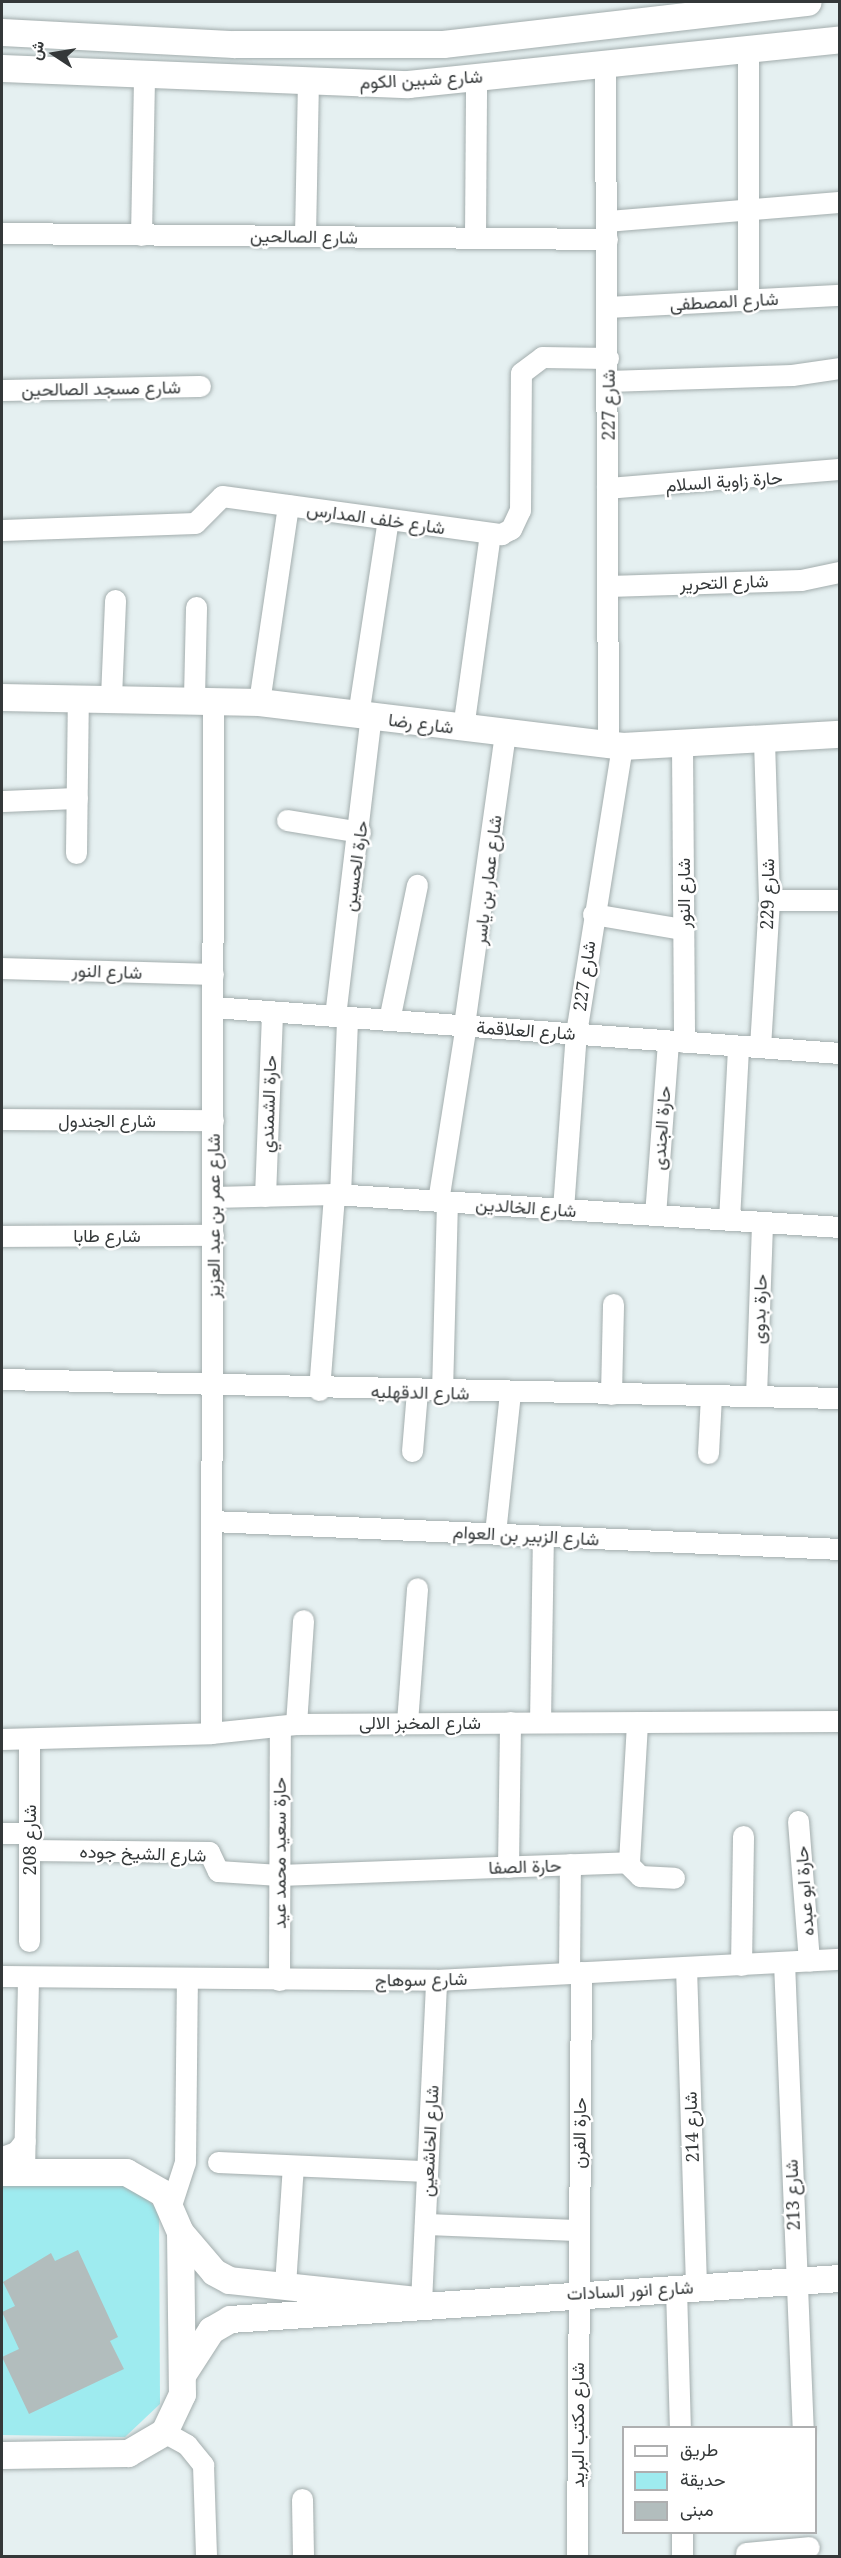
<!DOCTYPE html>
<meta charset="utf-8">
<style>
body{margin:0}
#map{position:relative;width:841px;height:2558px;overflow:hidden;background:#e5f0f1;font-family:"Noto Serif",Vazirmatn,serif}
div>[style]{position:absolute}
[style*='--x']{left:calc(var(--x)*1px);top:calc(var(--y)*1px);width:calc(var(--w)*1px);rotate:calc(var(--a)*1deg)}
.green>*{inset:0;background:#9eebef}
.building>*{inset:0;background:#b2bdbd}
.roads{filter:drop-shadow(0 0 2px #a3adad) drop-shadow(0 0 2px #a3adad)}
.minor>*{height:21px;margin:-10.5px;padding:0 10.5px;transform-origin:10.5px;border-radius:10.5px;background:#fff}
.tertiary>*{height:27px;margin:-13.5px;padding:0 13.5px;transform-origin:13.5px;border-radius:13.5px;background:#fff}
span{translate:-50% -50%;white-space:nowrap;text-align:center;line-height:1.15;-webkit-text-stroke:5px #fff;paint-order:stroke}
.street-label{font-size:18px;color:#343839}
.frame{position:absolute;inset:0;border:3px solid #343839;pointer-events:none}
.legend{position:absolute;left:622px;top:2426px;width:195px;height:108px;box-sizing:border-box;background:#fff;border:2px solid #aeafb0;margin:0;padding:8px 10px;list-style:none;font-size:18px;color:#343839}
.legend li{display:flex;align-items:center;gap:12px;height:30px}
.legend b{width:30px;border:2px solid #aeafb0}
.north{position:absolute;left:24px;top:24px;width:60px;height:60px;-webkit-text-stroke:4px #fff;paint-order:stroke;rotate:282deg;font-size:16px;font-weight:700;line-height:24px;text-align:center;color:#343839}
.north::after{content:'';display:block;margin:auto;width:21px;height:27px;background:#343839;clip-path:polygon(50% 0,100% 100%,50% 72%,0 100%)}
</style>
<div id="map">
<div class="green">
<div style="clip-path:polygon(2px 2186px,134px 2186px,159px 2211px,160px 2404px,125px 2437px,2px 2435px)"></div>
</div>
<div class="building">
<div style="clip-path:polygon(78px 2250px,118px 2337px,110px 2341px,124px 2369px,29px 2414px,2px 2357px,19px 2349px,2px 2312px,15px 2306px,3px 2282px,51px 2253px,55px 2261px)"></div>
</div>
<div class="roads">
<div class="minor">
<div style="--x:748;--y:50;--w:250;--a:90"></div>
<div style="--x:605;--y:65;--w:680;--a:89.75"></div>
<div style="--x:607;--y:221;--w:234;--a:-4.7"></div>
<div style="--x:2;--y:233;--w:605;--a:0.57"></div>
<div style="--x:141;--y:235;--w:160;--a:-88.9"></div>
<div style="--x:305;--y:236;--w:154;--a:-88.9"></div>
<div style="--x:475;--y:238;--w:161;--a:-89.6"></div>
<div style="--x:608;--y:307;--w:232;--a:-3"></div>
<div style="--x:608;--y:381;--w:184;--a:-1.9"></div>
<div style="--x:792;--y:375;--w:49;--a:-8.3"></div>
<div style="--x:2;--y:390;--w:198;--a:-1.2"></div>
<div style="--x:607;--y:488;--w:234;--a:-4.7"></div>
<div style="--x:2;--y:530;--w:193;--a:-2.1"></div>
<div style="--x:195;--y:523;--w:38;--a:-45"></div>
<div style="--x:222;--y:496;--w:282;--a:7.8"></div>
<div style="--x:501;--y:534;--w:11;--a:-27"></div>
<div style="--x:511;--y:529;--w:21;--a:-65"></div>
<div style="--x:520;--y:510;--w:137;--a:-89.6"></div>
<div style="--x:521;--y:373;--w:26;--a:-37"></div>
<div style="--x:542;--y:357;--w:66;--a:0.9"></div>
<div style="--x:608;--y:586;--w:193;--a:-1.8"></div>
<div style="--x:801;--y:580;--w:40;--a:-12"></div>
<div style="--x:111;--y:697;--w:97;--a:-87.6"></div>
<div style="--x:194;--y:697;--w:90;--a:-88.7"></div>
<div style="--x:259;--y:702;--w:199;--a:-81.6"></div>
<div style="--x:358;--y:715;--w:197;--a:-81.3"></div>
<div style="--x:463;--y:728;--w:196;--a:-82.1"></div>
<div style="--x:682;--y:745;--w:297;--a:89.6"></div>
<div style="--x:2;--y:801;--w:75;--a:-2.3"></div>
<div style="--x:287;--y:820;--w:74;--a:9.3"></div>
<div style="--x:76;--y:853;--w:156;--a:-89.3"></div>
<div style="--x:769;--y:900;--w:71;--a:0"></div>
<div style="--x:593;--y:914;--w:91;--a:9.5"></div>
<div style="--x:2;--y:968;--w:211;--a:1.6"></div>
<div style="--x:213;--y:1007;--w:629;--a:4.2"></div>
<div style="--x:335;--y:1016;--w:302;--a:-83.2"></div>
<div style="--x:389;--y:1020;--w:138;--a:-78.3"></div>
<div style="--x:464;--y:1025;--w:294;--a:-82"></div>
<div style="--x:760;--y:1047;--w:147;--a:-86.5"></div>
<div style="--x:769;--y:900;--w:160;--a:-91.8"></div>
<div style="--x:2;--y:1119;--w:211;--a:0.3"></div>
<div style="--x:340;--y:1195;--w:178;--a:-87.7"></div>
<div style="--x:265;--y:1196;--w:185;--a:-87.8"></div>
<div style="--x:213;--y:1197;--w:121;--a:-1.4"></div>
<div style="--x:334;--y:1194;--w:507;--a:3.73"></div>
<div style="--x:438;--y:1201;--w:178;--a:-81"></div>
<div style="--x:563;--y:1209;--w:176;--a:-85.8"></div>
<div style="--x:576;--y:1033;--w:291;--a:-80.9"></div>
<div style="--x:655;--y:1215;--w:174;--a:-85.7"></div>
<div style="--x:729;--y:1220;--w:174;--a:-87"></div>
<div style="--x:2;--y:1236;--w:211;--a:-0.3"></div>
<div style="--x:2;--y:1379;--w:838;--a:1.3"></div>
<div style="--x:319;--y:1390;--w:197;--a:-85.6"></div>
<div style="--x:442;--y:1392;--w:190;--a:-88.5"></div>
<div style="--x:611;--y:1394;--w:90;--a:-88.7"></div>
<div style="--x:756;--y:1396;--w:174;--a:-88"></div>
<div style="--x:412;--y:1451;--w:59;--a:-85.2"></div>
<div style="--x:708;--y:1453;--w:58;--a:-87"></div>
<div style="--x:212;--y:1521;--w:629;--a:2.55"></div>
<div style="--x:495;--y:1533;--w:141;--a:-83.9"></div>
<div style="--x:407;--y:1722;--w:134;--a:-85.7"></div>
<div style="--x:540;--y:1722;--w:186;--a:-89.1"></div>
<div style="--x:296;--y:1724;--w:104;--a:-86.1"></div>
<div style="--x:211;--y:1733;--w:1034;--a:-89.89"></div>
<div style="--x:2;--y:1739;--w:209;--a:-1.6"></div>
<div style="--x:211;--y:1733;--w:85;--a:-6"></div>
<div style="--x:296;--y:1724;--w:544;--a:-0.32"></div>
<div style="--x:798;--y:1821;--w:140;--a:85.5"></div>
<div style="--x:2;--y:1833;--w:27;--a:0"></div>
<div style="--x:29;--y:1850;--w:180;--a:0.6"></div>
<div style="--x:209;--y:1852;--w:21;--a:65"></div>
<div style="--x:218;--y:1871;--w:61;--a:3.8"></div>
<div style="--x:279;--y:1875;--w:350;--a:-2.1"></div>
<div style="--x:629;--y:1862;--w:140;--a:-86.7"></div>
<div style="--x:626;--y:1862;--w:20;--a:45"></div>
<div style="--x:640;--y:1876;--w:34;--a:3"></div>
<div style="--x:508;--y:1867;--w:145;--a:-89.2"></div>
<div style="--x:29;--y:1941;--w:202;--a:-90"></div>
<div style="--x:784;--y:1962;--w:466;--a:87.7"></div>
<div style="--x:741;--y:1965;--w:129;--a:-89.1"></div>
<div style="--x:686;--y:1967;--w:319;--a:88.2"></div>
<div style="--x:569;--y:1973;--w:109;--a:-89.5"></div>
<div style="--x:2;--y:1976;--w:434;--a:0.5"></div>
<div style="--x:436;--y:1980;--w:405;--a:-3"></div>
<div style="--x:279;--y:1980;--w:254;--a:-89.8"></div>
<div style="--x:2;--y:2157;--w:15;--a:-20"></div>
<div style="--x:16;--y:2152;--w:14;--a:-51"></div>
<div style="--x:218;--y:2162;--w:209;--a:2.5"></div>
<div style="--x:24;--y:2171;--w:194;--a:-88.8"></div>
<div style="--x:171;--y:2205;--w:45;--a:-72"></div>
<div style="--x:185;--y:2162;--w:183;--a:-89.4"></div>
<div style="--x:425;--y:2224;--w:152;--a:2.3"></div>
<div style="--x:285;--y:2285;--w:119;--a:-86.2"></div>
<div style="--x:676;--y:2288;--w:140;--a:88.4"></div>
<div style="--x:421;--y:2302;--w:322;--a:-87.3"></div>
<div style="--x:164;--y:2432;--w:26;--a:29"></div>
<div style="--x:187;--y:2445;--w:26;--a:51"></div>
<div style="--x:203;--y:2465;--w:91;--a:88.1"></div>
<div style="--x:302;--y:2499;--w:57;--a:89"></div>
<div style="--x:682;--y:2532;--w:24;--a:90"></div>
<div style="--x:746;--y:2553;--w:63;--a:-5.4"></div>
<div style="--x:577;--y:2556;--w:584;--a:-89.61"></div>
</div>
<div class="tertiary">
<div style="--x:2;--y:32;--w:232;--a:3"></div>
<div style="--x:234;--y:44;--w:209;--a:0"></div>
<div style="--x:443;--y:44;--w:367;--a:-6.6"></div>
<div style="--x:2;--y:68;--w:406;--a:2.3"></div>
<div style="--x:408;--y:84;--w:434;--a:-5.9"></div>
<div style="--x:2;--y:697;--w:257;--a:1.1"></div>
<div style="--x:259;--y:702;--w:366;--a:6.9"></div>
<div style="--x:622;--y:746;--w:218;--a:-3.2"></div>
<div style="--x:2;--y:2172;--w:124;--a:0"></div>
<div style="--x:126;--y:2172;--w:43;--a:29.6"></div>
<div style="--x:163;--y:2193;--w:43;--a:66.4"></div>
<div style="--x:180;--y:2232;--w:162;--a:89.3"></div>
<div style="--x:182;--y:2394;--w:42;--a:115.3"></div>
<div style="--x:164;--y:2432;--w:42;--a:149.7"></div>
<div style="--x:128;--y:2453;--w:126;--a:179.1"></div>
<div style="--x:180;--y:2232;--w:52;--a:49.6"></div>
<div style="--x:214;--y:2272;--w:17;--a:28"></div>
<div style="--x:229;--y:2280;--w:189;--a:6.1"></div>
<div style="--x:182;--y:2375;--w:54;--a:-57.2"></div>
<div style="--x:211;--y:2330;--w:22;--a:-30"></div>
<div style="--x:230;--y:2319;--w:611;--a:-3.85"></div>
</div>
</div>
<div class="street-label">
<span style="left:421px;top:79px;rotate:-3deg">شارع شبين الكوم</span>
<span style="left:304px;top:236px;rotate:1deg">شارع الصالحين</span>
<span style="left:724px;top:301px;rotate:-3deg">شارع المصطفى</span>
<span style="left:101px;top:388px;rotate:-1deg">شارع مسجد الصالحين</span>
<span style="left:608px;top:405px;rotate:-90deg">شارع 227</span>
<span style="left:724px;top:481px;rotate:-4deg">حارة زاوية السلام</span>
<span style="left:376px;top:518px;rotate:8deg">شارع خلف المدارس</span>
<span style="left:724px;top:582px;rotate:-2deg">شارع التحرير</span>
<span style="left:421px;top:723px;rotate:7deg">شارع رضا</span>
<span style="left:355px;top:866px;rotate:-82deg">حارة الحسين</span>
<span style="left:487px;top:880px;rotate:-83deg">شارع عمار بن ياسر</span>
<span style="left:683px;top:893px;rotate:-90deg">شارع النور</span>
<span style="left:767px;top:894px;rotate:-89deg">شارع 229</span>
<span style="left:107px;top:971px;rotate:2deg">شارع النور</span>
<span style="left:584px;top:976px;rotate:-82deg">شارع 227</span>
<span style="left:526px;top:1030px;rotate:4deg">شارع العلاقمة</span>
<span style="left:268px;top:1104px;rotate:-88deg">حارة الشمندي</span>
<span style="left:107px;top:1120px">شارع الجندول</span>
<span style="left:661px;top:1128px;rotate:-86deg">حارة الجندى</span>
<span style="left:526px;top:1207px;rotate:4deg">شارع الخالدين</span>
<span style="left:213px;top:1216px;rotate:-90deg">شارع عمر بن عبد العزيز</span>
<span style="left:107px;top:1235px">شارع طابا</span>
<span style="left:759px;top:1309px;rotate:-88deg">حارة بدوى</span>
<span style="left:420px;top:1392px;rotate:1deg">شارع الدقهليه</span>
<span style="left:526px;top:1535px;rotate:3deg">شارع الزبير بن العوام</span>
<span style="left:420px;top:1722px">شارع المخبز الالى</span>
<span style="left:29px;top:1840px;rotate:-90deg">شارع 208</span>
<span style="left:143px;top:1853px;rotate:2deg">شارع الشيخ جوده</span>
<span style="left:279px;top:1853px;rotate:-90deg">حارة سعيد محمد عيد</span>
<span style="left:525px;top:1866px;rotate:-2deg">حارة الصفا</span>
<span style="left:804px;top:1891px;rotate:-94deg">حارة ابو عبده</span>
<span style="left:421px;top:1979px;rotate:-1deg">شارع سوهاج</span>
<span style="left:691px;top:2127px;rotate:-92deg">شارع 214</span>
<span style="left:579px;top:2133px;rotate:-89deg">حارة الفرن</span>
<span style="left:429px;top:2141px;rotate:-87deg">شارع الخاشعين</span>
<span style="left:792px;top:2195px;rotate:-92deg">شارع 213</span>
<span style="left:630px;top:2290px;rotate:-3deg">شارع انور السادات</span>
<span style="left:577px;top:2425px;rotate:-90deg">شارع مكتب البريد</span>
</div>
<div class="frame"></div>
<ul class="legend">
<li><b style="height:8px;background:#fff"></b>طريق</li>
<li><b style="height:16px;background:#9eebef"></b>حديقة</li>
<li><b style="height:16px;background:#b2bdbd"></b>مبنى</li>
</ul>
<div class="north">ش</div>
</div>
